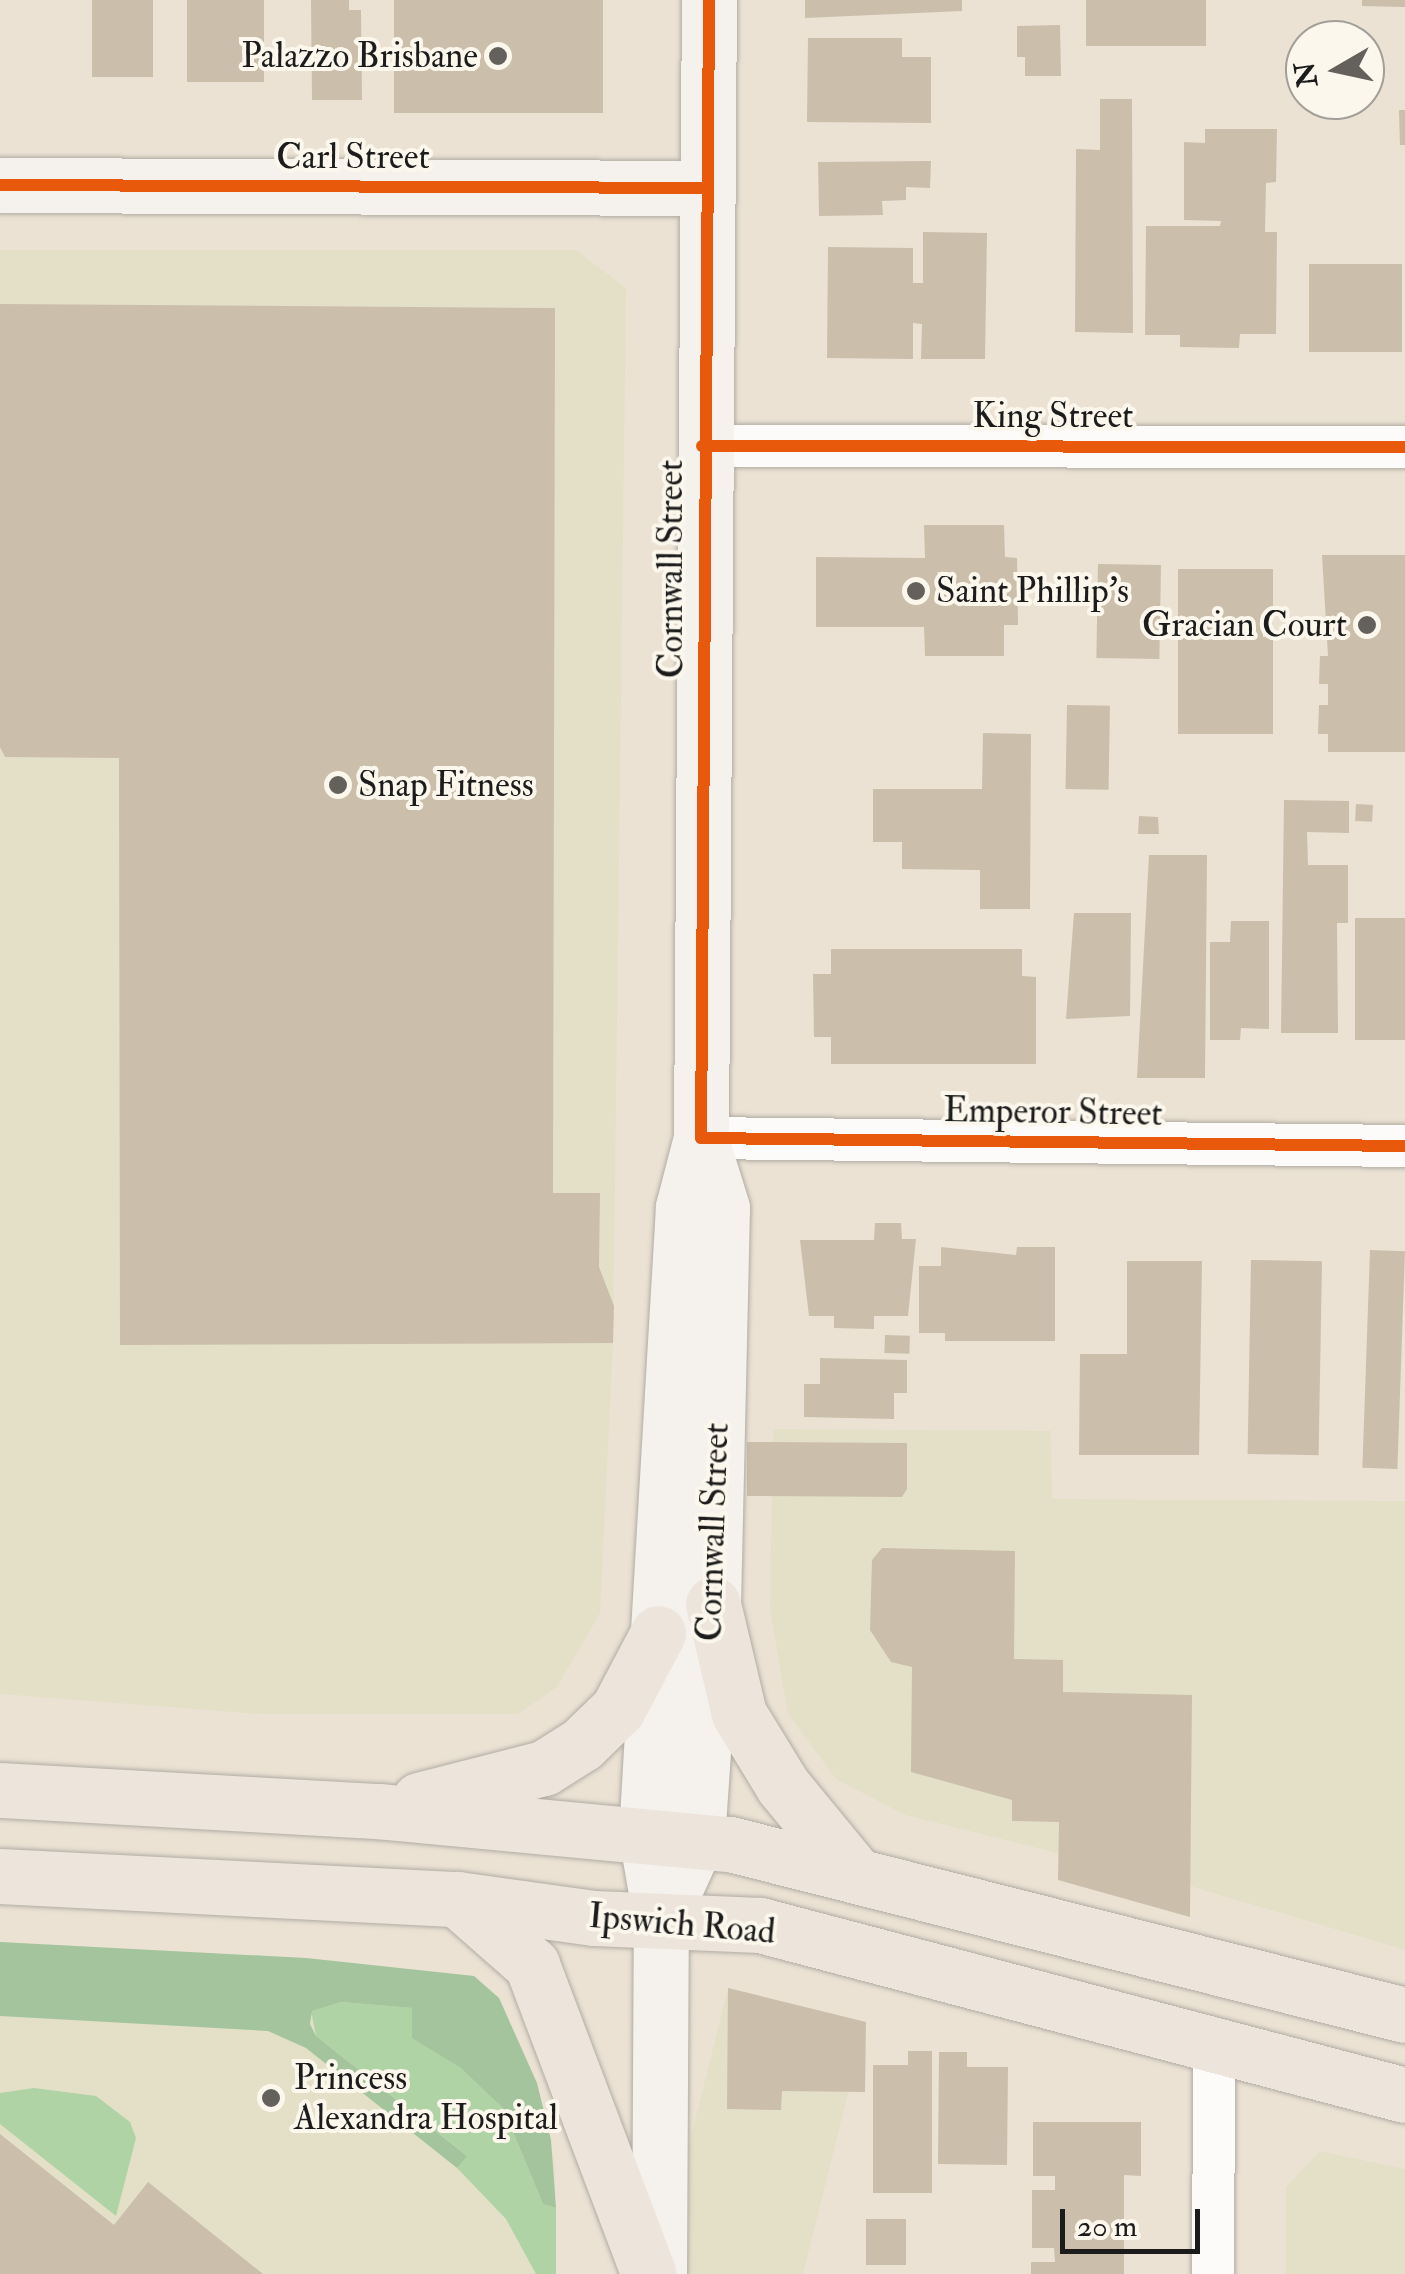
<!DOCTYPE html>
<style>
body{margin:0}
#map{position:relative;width:1405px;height:2274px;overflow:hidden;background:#ebe2d4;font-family:"IM FELL Double Pica",serif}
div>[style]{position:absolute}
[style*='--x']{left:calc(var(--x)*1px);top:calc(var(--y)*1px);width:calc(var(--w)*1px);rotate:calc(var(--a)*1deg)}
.built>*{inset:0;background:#e3e0c7;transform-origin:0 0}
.green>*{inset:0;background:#b0d3a6}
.forest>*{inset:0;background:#a3c49c}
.building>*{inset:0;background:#cbbeab;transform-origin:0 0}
.roads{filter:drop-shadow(0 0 2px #b1aca3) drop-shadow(0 0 2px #b1aca3)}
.street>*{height:42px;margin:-21px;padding:0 21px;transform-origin:21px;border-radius:21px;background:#fcfbf9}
.secondary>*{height:55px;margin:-27.5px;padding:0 27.5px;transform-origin:27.5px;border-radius:27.5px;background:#f5f2ee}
.highway>*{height:55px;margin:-27.5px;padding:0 27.5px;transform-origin:27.5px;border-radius:27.5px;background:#ede5dc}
.cycleway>*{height:12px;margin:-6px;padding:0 6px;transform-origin:6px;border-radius:6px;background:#e8590c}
.dots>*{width:28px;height:28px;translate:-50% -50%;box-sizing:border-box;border:5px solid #fbf7ec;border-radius:50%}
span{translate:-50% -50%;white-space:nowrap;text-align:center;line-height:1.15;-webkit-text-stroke:8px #fbf7ec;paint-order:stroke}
.poi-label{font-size:35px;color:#1c1c1c}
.right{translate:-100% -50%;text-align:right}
.left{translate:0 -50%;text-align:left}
.street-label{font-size:35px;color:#1c1c1c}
.north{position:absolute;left:1285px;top:20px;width:100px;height:100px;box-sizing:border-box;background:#fbf7ec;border:2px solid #a29f99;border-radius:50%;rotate:261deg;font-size:28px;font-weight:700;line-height:40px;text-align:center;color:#1c1c1c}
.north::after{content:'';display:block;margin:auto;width:35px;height:45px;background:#64615c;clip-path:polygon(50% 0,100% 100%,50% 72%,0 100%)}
.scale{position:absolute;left:1060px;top:2209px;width:140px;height:45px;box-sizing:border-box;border:5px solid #1c1c1c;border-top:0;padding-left:12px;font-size:30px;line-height:35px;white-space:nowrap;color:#1c1c1c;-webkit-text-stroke:8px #fbf7ec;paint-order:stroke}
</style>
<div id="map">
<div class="built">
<div style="clip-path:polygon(0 250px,576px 250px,626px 288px,613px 1343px,600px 1613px,557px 1687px,518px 1714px,260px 1714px,0 1694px)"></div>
<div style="clip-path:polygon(773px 1429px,1051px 1431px,1052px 1499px,1405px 1501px,1405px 1950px,1190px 1886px,905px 1815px,836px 1779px,788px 1714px,770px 1610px)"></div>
<div style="clip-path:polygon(0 1942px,306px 1958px,474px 1976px,499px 1998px,546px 2114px,555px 2166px,556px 2274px,0 2274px)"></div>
<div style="left:728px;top:1988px;width:142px;height:286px;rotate:14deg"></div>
<div style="clip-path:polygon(1320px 2151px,1405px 2169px,1405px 2274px,1286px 2274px,1286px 2187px)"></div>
</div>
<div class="green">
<div style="clip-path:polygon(341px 2002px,413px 2008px,503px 2108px,543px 2204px,556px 2208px,556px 2274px,536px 2274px,506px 2219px,457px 2168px,466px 2155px,316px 2036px,311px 2011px)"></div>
<div style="clip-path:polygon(34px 2088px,96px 2096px,130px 2122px,136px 2138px,116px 2216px,0 2124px,0 2093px)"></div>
</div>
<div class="forest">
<div style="clip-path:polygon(0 1942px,306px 1958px,474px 1976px,499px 1998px,537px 2083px,551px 2140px,556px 2208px,543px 2204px,503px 2108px,461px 2068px,412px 2038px,412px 2008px,341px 2002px,312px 2011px,310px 2024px,316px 2036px,467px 2156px,457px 2168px,306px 2048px,268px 2031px,0 2016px)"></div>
</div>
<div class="building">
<div style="left:92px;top:0;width:61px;height:77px"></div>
<div style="left:187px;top:0;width:77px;height:82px"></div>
<div style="clip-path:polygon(311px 0,349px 0,349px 10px,361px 10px,362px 100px,312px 100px)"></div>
<div style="left:394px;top:0;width:209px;height:113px"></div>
<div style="clip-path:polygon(805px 0,962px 0,962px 11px,805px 18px)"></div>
<div style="left:1086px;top:0;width:120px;height:46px"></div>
<div style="clip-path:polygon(1362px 0,1405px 0,1405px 7px,1362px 6px)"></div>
<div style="clip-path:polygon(1060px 25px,1061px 76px,1025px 76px,1025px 57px,1017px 57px,1017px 26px)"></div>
<div style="clip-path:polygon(808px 38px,902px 38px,902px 57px,931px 57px,931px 123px,807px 122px)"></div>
<div style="clip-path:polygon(1100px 99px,1132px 99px,1133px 333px,1075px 332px,1076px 149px,1100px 150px)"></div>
<div style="clip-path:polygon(1399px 110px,1405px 110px,1405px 145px,1400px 145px)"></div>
<div style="clip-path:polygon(1205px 129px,1277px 129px,1276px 182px,1266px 183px,1265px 232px,1277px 232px,1276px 334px,1240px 334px,1239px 348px,1180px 347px,1180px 335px,1145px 335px,1146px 226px,1220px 226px,1221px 221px,1184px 220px,1184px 142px,1205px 143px)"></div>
<div style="clip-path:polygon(931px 161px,930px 188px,906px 187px,906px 200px,882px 201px,883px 215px,819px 216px,818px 162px)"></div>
<div style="clip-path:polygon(923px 232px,987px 233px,985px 359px,921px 359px,922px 324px,913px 323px,913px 359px,827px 358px,828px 247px,913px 248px,913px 283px,923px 283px)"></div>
<div style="left:1309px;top:264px;width:93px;height:88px"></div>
<div style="clip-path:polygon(0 304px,555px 308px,553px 1193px,600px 1193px,599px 1267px,614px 1306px,613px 1343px,120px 1345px,119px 758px,5px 757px,0 747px)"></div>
<div style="clip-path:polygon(924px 525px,1004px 525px,1005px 557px,1017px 558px,1018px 625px,1004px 625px,1004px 656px,925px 656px,924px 627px,816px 627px,816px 557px,925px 558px)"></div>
<div style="clip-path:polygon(1322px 555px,1405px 555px,1405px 752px,1328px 752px,1328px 734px,1318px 734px,1319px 705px,1328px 705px,1328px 684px,1319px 684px,1320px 656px,1328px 656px)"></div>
<div style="left:1098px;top:564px;width:63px;height:94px;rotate:1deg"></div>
<div style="left:1178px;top:569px;width:95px;height:165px"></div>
<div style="left:1067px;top:705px;width:43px;height:84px;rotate:1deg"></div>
<div style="clip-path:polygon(983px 733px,1031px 734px,1030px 909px,980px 909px,980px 870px,902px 869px,902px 842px,873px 842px,873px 789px,982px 789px)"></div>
<div style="clip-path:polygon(1284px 800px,1349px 801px,1349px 833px,1307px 832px,1308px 865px,1348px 865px,1348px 923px,1337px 923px,1338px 1033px,1281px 1033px)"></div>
<div style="left:1356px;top:804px;width:17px;height:17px;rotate:3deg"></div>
<div style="clip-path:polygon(1139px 816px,1158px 817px,1159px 834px,1138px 834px)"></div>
<div style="clip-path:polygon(1149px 855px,1207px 855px,1205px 1078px,1137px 1078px)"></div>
<div style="clip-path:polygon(1074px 913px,1131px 913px,1130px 1016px,1066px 1019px)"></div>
<div style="left:1355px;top:918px;width:50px;height:122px"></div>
<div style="clip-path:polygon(1231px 921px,1269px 921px,1269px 1029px,1241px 1028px,1240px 1040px,1210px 1040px,1210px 942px,1230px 942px)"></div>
<div style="clip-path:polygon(831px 949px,1022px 949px,1022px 976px,1036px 977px,1036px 1064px,831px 1064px,831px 1037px,814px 1037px,813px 974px,831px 974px)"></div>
<div style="clip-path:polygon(875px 1223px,901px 1223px,902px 1239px,916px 1239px,908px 1316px,874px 1316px,874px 1329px,834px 1328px,834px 1316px,809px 1316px,800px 1240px,874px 1240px)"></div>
<div style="clip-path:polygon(941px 1247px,1016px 1255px,1017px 1247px,1055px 1247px,1055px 1341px,945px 1341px,945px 1333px,919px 1333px,919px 1266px,941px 1266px)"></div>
<div style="left:1370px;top:1250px;width:35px;height:218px;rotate:2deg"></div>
<div style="left:1251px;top:1260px;width:71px;height:194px;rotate:1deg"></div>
<div style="clip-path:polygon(1127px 1261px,1202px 1261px,1199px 1455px,1079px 1455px,1080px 1354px,1127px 1354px)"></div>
<div style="left:885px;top:1335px;width:25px;height:18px;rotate:2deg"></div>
<div style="clip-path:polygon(820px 1358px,907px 1360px,907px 1393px,894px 1393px,894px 1419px,804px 1417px,804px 1384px,820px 1384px)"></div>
<div style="clip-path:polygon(747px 1442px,907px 1443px,907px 1489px,902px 1497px,747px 1496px)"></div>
<div style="clip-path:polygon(882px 1548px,1015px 1551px,1014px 1659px,1063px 1660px,1063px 1692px,1192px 1695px,1190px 1917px,1058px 1880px,1059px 1822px,1012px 1821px,1012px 1800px,911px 1772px,912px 1667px,891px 1662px,870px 1630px,872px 1560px)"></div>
<div style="clip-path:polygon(728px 1988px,866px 2022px,865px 2092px,782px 2091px,781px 2110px,727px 2109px)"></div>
<div style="clip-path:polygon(908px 2051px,932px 2051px,932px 2193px,873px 2193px,873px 2065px,908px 2065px)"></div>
<div style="clip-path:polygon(939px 2052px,967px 2052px,967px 2067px,1008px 2067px,1007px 2165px,938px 2164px)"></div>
<div style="clip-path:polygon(1033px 2122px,1141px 2122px,1141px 2176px,1124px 2175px,1124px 2274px,1031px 2274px,1031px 2262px,1055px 2262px,1054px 2248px,1032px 2248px,1032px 2190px,1055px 2190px,1055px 2176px,1033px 2176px)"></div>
<div style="clip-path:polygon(0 2134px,114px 2225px,148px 2182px,263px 2274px,0 2274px)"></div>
<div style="left:866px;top:2219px;width:40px;height:46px"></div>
</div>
<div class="roads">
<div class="street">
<div style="--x:702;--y:446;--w:703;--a:0.08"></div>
<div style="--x:701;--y:1138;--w:704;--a:0.65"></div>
<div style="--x:1213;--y:2274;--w:229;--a:-89.7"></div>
</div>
<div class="secondary">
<div style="--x:0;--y:185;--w:706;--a:0.24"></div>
<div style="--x:678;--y:1882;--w:46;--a:-65.7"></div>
<div style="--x:697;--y:1840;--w:237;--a:-86.1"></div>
<div style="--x:713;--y:1604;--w:396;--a:-88.7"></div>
<div style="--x:722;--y:1208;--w:71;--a:-107.2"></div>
<div style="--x:659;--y:2274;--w:353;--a:-89.7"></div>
<div style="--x:661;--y:1921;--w:87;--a:-99.9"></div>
<div style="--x:646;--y:1835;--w:629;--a:-86.63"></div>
<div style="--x:683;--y:1207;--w:71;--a:-75.4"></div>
<div style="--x:701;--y:1138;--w:1138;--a:-89.6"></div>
</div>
<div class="highway">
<div style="--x:713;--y:1604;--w:113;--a:76.7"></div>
<div style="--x:739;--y:1714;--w:84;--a:58.6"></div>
<div style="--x:783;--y:1786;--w:109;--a:50.6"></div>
<div style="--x:0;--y:1790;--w:379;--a:3.2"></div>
<div style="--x:378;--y:1811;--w:354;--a:5.4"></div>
<div style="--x:730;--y:1844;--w:696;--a:14.22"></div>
<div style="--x:419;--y:1800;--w:129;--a:-14.4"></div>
<div style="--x:544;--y:1768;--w:45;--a:-32.3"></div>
<div style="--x:582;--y:1744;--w:50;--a:-44.2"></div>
<div style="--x:618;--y:1709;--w:86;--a:-62.2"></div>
<div style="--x:0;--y:1876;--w:458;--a:2.9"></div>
<div style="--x:457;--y:1899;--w:138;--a:7.9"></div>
<div style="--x:594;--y:1918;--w:166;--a:2.4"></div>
<div style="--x:760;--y:1925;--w:667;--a:14.77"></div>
<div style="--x:457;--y:1899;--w:100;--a:41.3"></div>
<div style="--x:532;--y:1965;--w:330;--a:69.3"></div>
</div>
</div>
<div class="cycleway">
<div style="--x:709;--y:0;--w:1138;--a:90.4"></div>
<div style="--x:701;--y:1138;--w:704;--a:0.65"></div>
<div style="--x:0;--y:185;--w:706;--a:0.24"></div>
<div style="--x:702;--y:446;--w:703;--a:0.08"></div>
</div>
<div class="dots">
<div style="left:498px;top:56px;background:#64615c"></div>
<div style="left:916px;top:591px;background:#64615c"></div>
<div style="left:1367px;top:625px;background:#64615c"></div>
<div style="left:338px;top:785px;background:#64615c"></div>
<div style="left:271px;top:2098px;background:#64615c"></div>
</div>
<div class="poi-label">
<span class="right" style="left:478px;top:56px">Palazzo Brisbane</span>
<span class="left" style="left:936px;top:591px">Saint Phillip's</span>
<span class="right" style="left:1347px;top:625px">Gracian Court</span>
<span class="left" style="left:358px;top:785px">Snap Fitness</span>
<span class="left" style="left:294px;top:2098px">Princess<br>Alexandra Hospital</span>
</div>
<div class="street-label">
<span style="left:353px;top:157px">Carl Street</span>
<span style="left:1053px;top:416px">King Street</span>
<span style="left:671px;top:569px;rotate:-90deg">Cornwall Street</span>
<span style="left:1053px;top:1112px;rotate:1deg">Emperor Street</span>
<span style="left:713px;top:1532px;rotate:-88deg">Cornwall Street</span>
<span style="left:682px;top:1924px;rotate:5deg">Ipswich Road</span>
</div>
<div class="north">N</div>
<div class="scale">20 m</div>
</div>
